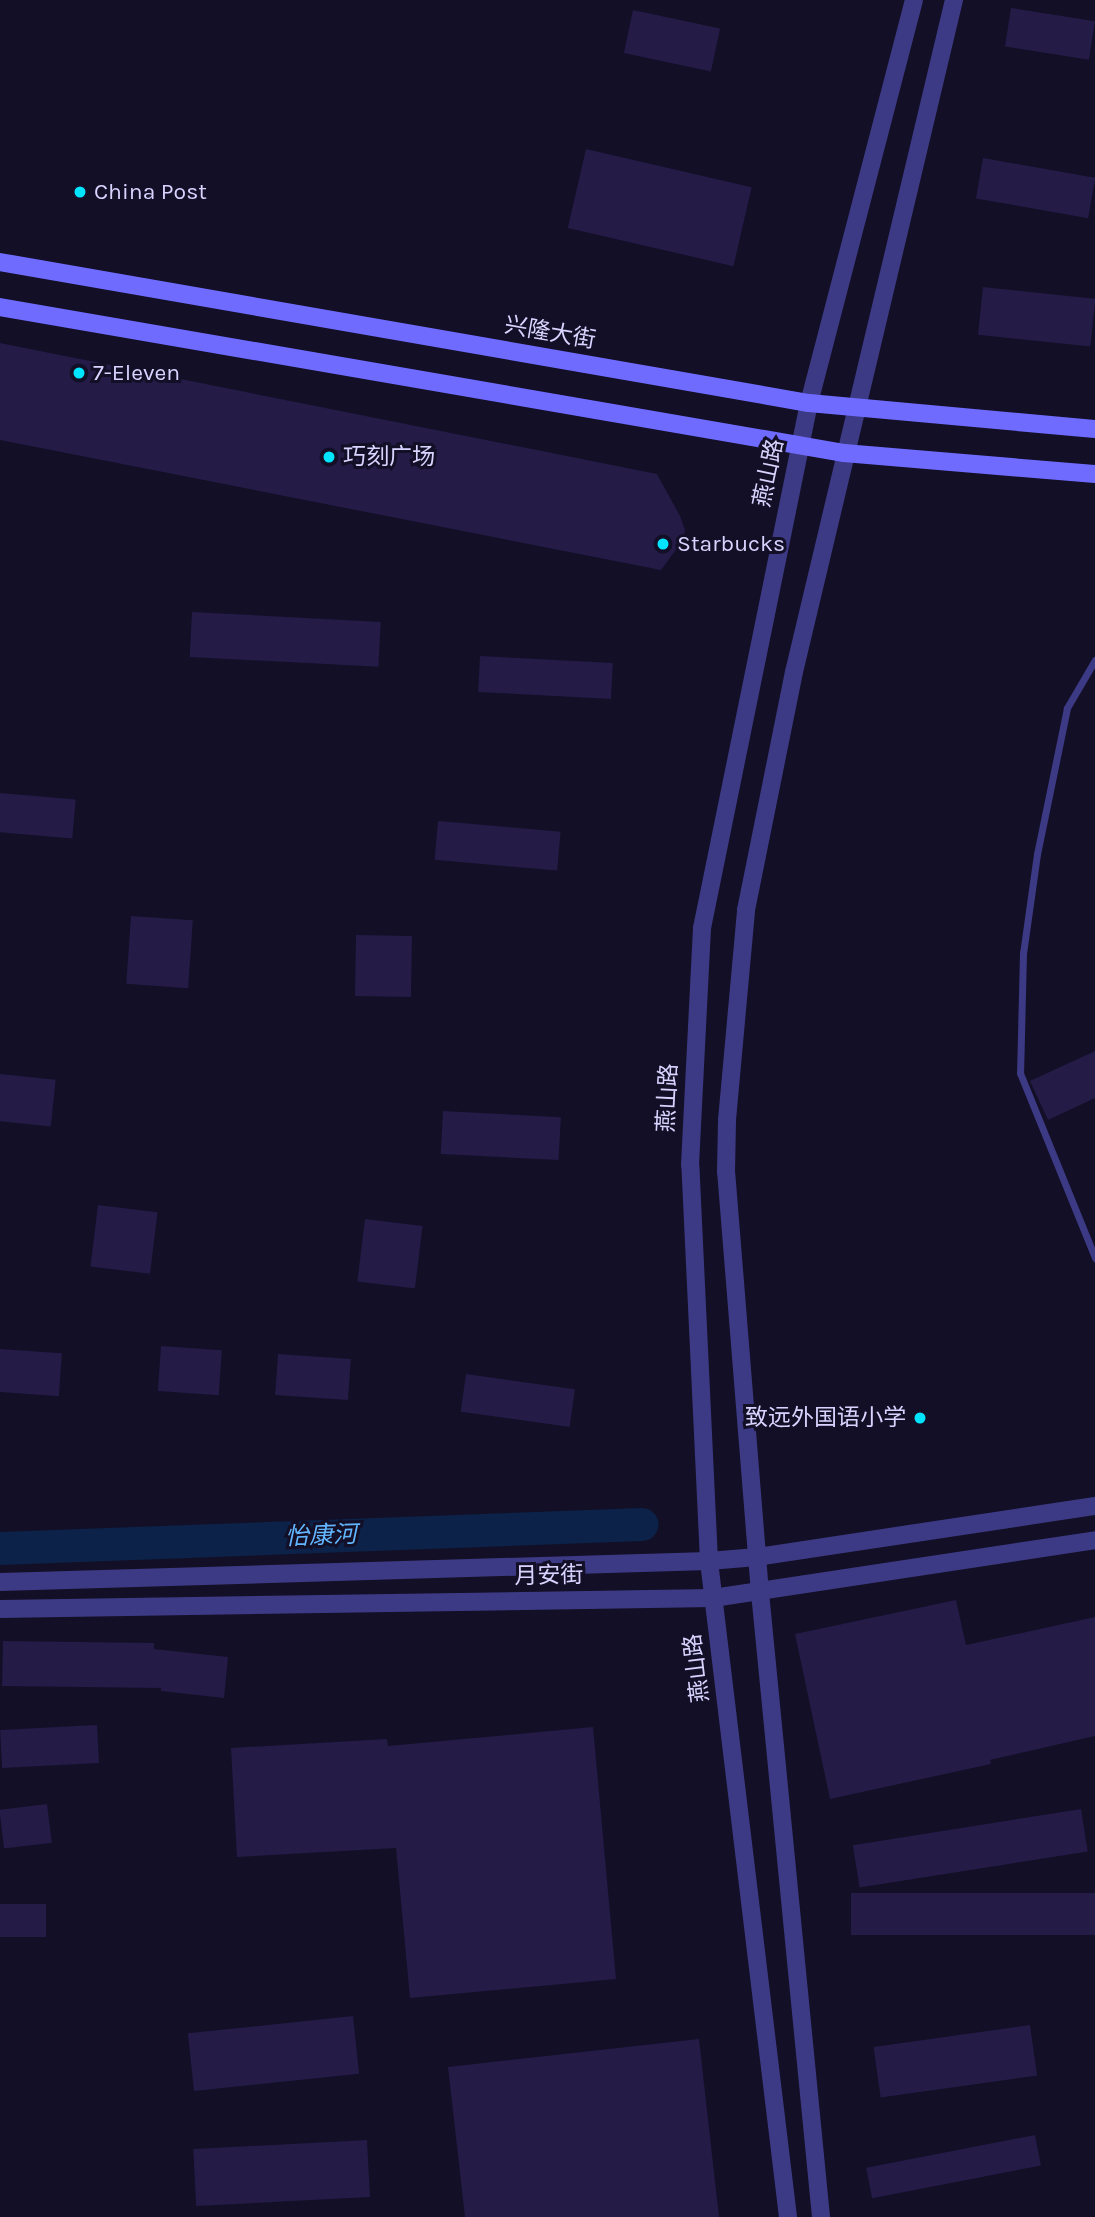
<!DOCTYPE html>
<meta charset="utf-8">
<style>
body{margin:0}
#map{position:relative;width:1095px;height:2217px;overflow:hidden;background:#130f26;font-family:Karla,"Noto Sans SC",sans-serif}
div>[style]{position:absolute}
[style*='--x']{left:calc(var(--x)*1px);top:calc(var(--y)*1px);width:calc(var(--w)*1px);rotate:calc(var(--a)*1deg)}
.river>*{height:33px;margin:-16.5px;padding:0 16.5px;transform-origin:16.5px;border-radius:16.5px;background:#0c2248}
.building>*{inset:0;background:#241b47;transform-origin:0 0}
.service>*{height:7px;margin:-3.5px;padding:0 3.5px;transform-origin:3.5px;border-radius:3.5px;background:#3d3a85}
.tertiary>*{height:18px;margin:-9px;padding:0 9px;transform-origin:9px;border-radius:9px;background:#3d3a85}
.secondary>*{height:18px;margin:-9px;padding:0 9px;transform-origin:9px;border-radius:9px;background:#6f6bff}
.dots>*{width:19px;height:19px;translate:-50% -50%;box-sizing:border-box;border:4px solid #130f26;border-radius:50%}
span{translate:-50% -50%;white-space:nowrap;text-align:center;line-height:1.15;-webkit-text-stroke:6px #130f26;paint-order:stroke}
.poi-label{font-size:23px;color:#d9d4ff}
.left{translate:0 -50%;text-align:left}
.right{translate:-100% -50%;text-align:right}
.street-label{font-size:23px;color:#d9d4ff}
.water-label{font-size:24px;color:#62b6ff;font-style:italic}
</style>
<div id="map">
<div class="river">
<div style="--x:0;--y:1548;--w:642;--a:-2.14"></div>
</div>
<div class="building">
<div style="left:1011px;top:8px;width:85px;height:39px;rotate:9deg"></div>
<div style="left:633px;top:10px;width:89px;height:44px;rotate:12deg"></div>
<div style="left:586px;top:149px;width:170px;height:81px;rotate:13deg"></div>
<div style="left:983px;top:158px;width:114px;height:41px;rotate:10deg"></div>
<div style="left:983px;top:287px;width:113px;height:48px;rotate:6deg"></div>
<div style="clip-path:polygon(0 343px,657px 474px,680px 516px,685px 530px,683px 540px,661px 570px,0 440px)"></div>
<div style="left:192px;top:612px;width:189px;height:45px;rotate:3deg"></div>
<div style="left:480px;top:656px;width:133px;height:36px;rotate:3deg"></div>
<div style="left:0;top:793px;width:76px;height:39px;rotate:5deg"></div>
<div style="left:438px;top:821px;width:123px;height:39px;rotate:5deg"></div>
<div style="left:131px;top:916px;width:62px;height:68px;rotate:4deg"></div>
<div style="left:356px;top:935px;width:56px;height:61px;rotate:1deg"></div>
<div style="clip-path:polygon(1095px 1051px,1095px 1098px,1048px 1120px,1030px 1081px)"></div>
<div style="left:0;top:1074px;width:56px;height:47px;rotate:6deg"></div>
<div style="left:443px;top:1111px;width:118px;height:43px;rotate:3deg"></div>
<div style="left:98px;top:1205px;width:60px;height:62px;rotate:7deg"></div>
<div style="left:365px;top:1219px;width:58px;height:63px;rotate:7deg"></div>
<div style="left:161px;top:1346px;width:61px;height:45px;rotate:4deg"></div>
<div style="left:0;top:1349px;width:62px;height:43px;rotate:4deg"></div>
<div style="left:278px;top:1354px;width:73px;height:41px;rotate:4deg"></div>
<div style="left:466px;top:1374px;width:110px;height:38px;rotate:8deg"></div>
<div style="clip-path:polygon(956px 1600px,966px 1645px,1095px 1617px,1095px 1736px,990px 1760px,991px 1764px,830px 1799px,795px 1634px)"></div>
<div style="clip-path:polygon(3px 1641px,154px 1643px,154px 1649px,228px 1657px,224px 1698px,161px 1691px,161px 1688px,2px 1686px)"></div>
<div style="left:97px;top:1725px;width:38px;height:97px;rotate:87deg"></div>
<div style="clip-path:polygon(593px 1727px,616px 1979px,410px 1998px,396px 1848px,237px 1857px,231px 1748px,387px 1739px,388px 1746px)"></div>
<div style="left:47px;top:1804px;width:39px;height:48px;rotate:83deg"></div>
<div style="left:1081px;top:1809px;width:43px;height:231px;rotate:81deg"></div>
<div style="left:1095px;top:1893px;width:42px;height:244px;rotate:90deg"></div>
<div style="left:0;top:1904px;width:46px;height:33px"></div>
<div style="left:353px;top:2016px;width:58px;height:166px;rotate:84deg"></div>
<div style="left:1030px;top:2025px;width:51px;height:158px;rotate:82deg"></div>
<div style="clip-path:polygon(699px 2039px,719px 2217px,465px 2217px,448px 2067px)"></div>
<div style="left:1035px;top:2135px;width:31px;height:172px;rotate:79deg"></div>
<div style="left:367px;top:2140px;width:57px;height:174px;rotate:87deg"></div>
</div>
<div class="service">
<div style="--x:1095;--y:660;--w:56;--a:120.3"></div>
<div style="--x:1067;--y:708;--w:149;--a:101.6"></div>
<div style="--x:1037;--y:854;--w:100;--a:98"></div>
<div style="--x:1023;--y:953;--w:120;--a:91.4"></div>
<div style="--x:1020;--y:1073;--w:200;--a:67.9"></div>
</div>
<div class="tertiary">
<div style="--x:0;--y:1582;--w:709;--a:-1.7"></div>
<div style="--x:709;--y:1561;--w:48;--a:-4.8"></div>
<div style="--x:757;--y:1557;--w:342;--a:-8.6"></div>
<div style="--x:0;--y:1609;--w:713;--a:-0.88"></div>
<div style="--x:713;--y:1598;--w:386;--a:-8.6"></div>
<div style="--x:788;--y:2217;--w:661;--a:-96.87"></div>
<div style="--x:709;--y:1561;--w:396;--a:-92.7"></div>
<div style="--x:690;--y:1165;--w:237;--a:-87.1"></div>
<div style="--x:702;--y:928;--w:536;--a:-78.48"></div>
<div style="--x:809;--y:403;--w:416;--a:-75.4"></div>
<div style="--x:821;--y:2217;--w:627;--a:-95.58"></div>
<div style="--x:760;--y:1593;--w:422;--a:-94.6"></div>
<div style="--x:726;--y:1172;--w:52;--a:-88.9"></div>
<div style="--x:727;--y:1120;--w:211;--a:-84.8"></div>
<div style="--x:746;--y:910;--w:243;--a:-78.6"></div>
<div style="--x:794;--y:672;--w:691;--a:-76.61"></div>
</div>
<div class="secondary">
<div style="--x:0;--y:262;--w:821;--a:9.89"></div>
<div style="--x:809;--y:403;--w:287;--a:5.2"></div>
<div style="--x:0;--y:307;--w:857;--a:9.81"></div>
<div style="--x:844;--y:453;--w:252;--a:4.8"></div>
</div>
<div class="dots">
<div style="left:80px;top:192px;background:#00e5ff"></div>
<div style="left:79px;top:373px;background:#00e5ff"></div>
<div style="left:329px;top:457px;background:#00e5ff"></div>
<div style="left:663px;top:544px;background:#00e5ff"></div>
<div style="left:920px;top:1418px;background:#00e5ff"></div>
</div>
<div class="poi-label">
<span class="left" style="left:94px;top:192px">China Post</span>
<span class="left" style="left:93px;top:373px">7-Eleven</span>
<span class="left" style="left:343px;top:457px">巧刻广场</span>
<span class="left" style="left:677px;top:544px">Starbucks</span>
<span class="right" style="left:906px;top:1418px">致远外国语小学</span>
</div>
<div class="street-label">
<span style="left:550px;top:333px;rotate:10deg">兴隆大街</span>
<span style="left:769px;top:473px;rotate:-78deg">燕山路</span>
<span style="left:668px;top:1098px;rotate:-87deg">燕山路</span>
<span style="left:549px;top:1576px;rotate:-1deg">月安街</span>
<span style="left:697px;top:1668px;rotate:-97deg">燕山路</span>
</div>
<div class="water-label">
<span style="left:321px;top:1536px;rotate:-2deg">怡康河</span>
</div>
</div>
